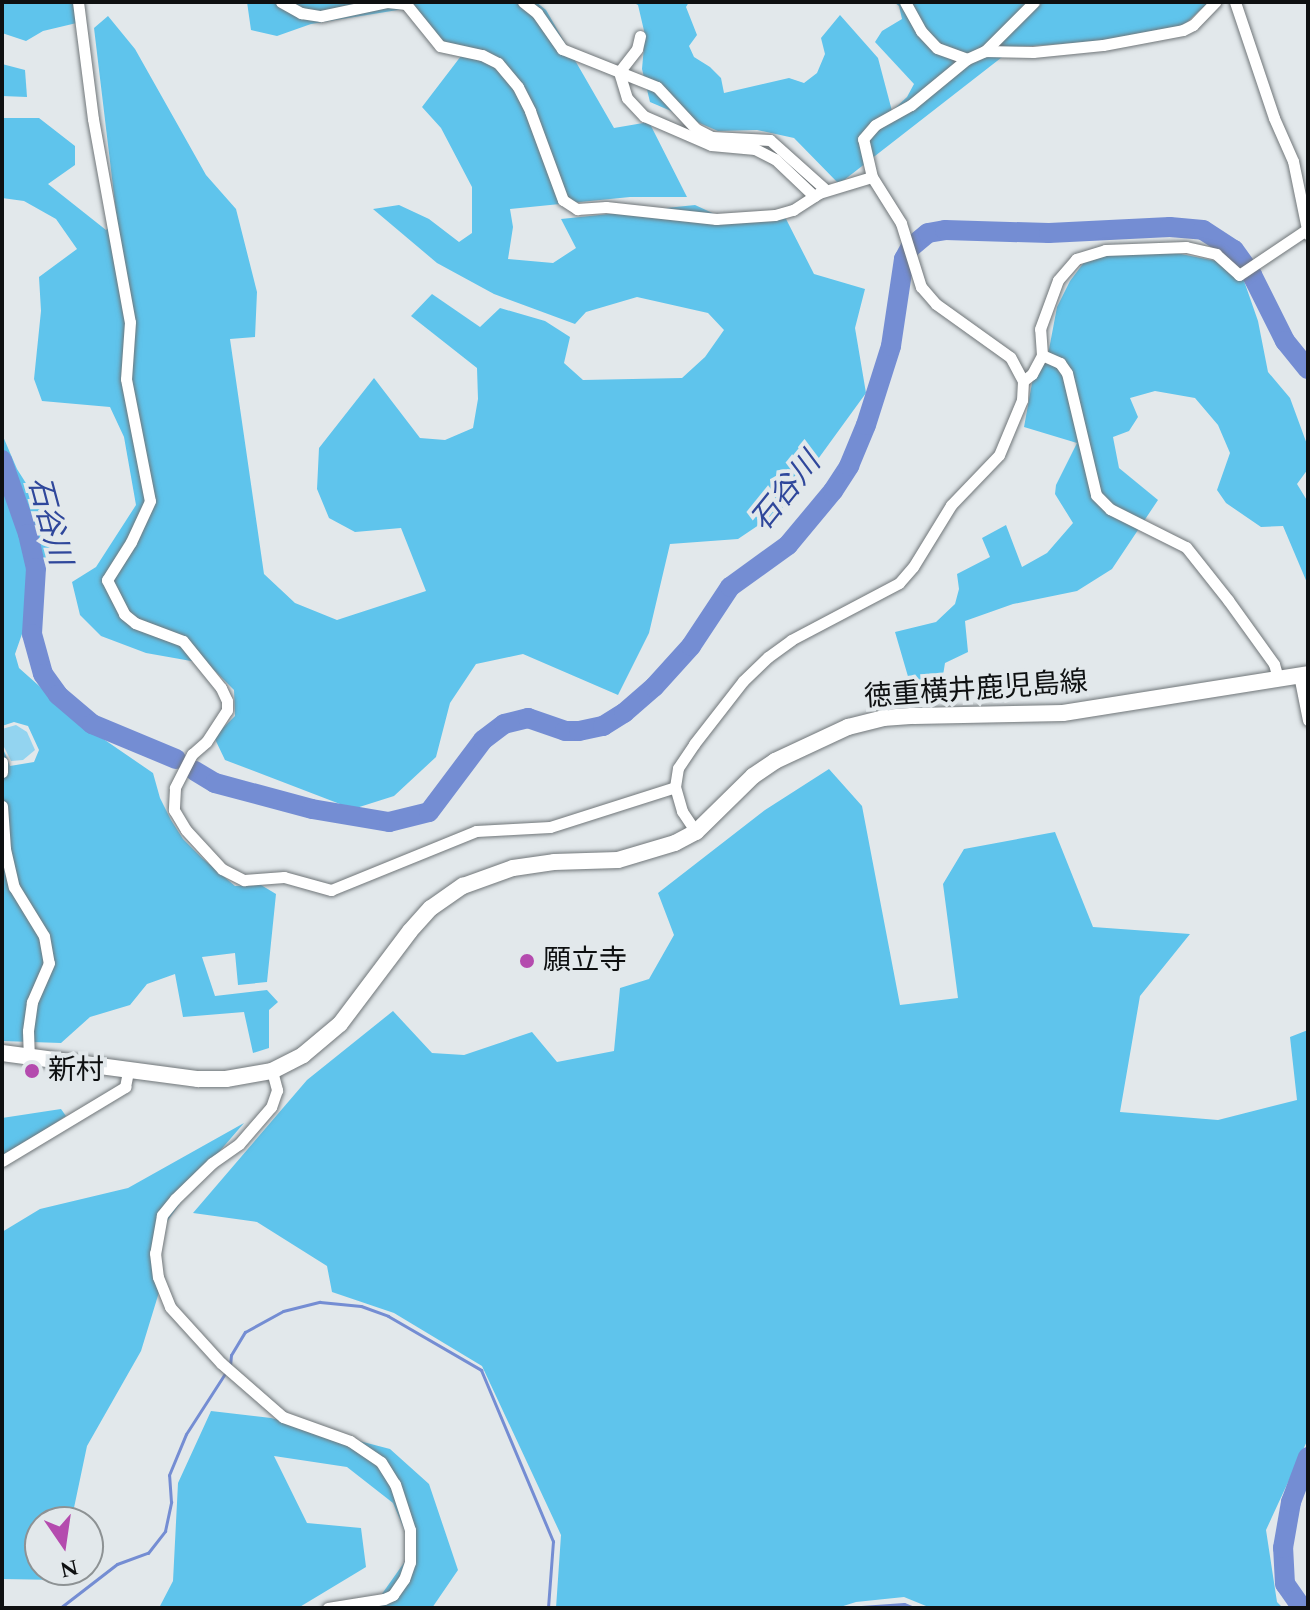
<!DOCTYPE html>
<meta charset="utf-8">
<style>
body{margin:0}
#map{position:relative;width:1310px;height:1610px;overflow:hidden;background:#e2e8eb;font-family:Spectral,"Noto Sans JP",serif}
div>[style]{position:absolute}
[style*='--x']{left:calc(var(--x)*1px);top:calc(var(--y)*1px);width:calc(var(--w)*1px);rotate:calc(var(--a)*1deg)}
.green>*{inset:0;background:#93d4f0}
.forest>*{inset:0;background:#5fc4ec}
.stream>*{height:3px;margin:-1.5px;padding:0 1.5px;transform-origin:1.5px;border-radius:1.5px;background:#748dd3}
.river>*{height:20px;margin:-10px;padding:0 10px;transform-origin:10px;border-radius:10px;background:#748dd3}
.roads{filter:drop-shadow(0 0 2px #707679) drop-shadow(0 0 2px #707679)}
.street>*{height:11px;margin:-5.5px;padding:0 5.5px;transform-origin:5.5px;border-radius:5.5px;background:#fff}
.secondary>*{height:16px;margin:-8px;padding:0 8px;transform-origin:8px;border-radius:8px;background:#fff}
.dots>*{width:22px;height:22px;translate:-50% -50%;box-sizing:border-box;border:4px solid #e2e8eb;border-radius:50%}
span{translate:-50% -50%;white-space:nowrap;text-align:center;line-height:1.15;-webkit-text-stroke:8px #e2e8eb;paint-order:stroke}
.street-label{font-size:28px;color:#0e1011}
.poi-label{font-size:28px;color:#0e1011}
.left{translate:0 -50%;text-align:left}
.water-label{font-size:30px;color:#2f479b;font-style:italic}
.frame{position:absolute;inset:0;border:4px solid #0e1011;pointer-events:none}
.north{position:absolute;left:24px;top:1506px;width:80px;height:80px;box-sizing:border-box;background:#e2e8eb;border:2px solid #8d9294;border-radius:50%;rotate:167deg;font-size:22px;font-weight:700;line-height:32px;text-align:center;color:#0e1011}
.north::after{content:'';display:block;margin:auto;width:28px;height:36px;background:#b44bae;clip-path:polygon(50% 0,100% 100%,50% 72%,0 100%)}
</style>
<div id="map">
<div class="green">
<div style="clip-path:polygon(16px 725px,27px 732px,35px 750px,23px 760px,11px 761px,2px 743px,2px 729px)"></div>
</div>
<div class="forest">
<div style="clip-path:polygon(2px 2px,81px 2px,85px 21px,43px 31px,26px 41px,2px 33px)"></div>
<div style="clip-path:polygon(247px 2px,536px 2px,546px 10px,614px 128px,649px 122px,687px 197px,630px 197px,510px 209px,513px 227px,508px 259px,553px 263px,576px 248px,561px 219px,695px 205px,719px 216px,785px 217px,814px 274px,865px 289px,855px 328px,866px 393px,781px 510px,738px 539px,670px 544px,649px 633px,618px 695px,523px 654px,476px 664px,450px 703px,436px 757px,394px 796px,353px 809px,225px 760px,214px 737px,235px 716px,234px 690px,208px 664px,146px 653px,101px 636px,80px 615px,72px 582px,96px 567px,136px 505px,124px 437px,110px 407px,42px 401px,34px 379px,41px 311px,39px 277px,77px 249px,56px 219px,24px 201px,2px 198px,2px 118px,39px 118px,75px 146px,75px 165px,48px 184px,106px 230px,117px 220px,94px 28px,108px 16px,135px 49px,206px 175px,236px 209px,257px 292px,255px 337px,230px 339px,264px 574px,295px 603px,337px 620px,426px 591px,401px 528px,355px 532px,329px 518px,317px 489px,319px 448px,374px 378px,420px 438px,445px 440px,473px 428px,478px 399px,477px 368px,411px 316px,432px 294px,480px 327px,500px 308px,545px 321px,570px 337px,564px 363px,583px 380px,682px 378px,705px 357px,724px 330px,708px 313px,637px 297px,586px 312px,575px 324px,494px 294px,437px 263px,373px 209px,399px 205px,429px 219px,459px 242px,472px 233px,472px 187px,441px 128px,422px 107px,461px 56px,437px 48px,404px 9px,311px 24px,277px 36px,251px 30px)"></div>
<div style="clip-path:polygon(632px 2px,689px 2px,686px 7px,697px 35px,689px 46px,694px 57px,710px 67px,721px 78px,724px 93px,789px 78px,804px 83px,817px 73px,825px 54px,821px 38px,840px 15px,878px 58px,892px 111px,907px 97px,914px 84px,875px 42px,882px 31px,902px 19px,899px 6px,894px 2px,1209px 2px,1186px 23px,1153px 38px,1015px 47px,839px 184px,794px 138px,757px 130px,718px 131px,650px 102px,642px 69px,645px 35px,638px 5px)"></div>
<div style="clip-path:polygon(2px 64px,25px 70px,27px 97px,2px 96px)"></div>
<div style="clip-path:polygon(1171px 252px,1226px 263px,1243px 278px,1258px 321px,1268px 372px,1290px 398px,1308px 447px,1308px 469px,1297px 484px,1308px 502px,1308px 585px,1283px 526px,1261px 527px,1226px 503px,1217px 490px,1230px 453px,1218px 425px,1195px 398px,1155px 391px,1130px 398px,1138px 417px,1129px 431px,1113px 437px,1119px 468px,1158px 500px,1112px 569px,1077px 591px,1013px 604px,965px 621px,968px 652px,945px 663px,940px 694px,914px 697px,895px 632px,936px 622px,955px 604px,959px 589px,957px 574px,990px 557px,982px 538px,1006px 525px,1022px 567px,1047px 553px,1073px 523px,1055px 494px,1056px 485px,1077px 443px,1024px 427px,1034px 372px,1047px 360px,1057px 307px,1070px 281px,1085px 261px,1103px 255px)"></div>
<div style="clip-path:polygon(2px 434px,17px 469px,48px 518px,50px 554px,15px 654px,19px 668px,83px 725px,153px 773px,160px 798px,171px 820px,183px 839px,202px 858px,235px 886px,261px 885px,276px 894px,267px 982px,238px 985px,235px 953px,202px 957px,215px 996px,267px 990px,278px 1002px,269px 1010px,269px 1048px,253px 1053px,244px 1012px,183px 1017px,175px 974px,147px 984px,130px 1005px,90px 1017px,61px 1043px,2px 1041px,2px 746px,10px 766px,34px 762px,39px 750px,28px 726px,14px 722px,2px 726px)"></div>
<div style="clip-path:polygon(829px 769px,862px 806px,900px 1005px,958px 998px,943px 884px,964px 849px,1055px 832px,1093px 927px,1190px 934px,1140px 996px,1120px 1112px,1218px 1120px,1297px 1100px,1290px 1037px,1308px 1030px,1308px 1439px,1266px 1530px,1277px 1602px,1283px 1608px,931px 1608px,904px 1597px,856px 1602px,837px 1608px,556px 1608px,561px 1535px,482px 1366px,394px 1313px,332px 1292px,327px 1266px,257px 1222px,193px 1213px,307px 1080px,393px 1011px,432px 1053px,464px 1055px,532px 1032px,557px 1062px,614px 1051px,620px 988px,649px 979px,674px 935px,658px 893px,765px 810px)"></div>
<div style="clip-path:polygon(61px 1109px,66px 1116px,2px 1158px,2px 1118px)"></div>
<div style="clip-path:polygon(244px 1123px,206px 1167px,161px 1230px,160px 1289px,141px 1351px,87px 1446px,71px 1522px,40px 1522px,40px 1570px,62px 1570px,60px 1580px,2px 1579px,2px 1232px,40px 1209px,128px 1188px)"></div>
<div style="clip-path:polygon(211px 1411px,271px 1418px,390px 1449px,429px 1484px,458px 1570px,432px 1608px,372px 1608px,413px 1550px,393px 1503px,347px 1467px,274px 1456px,307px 1523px,361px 1528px,366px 1567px,298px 1608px,159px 1608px,173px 1581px,178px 1483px)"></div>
</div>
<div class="stream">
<div style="--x:230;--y:1366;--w:11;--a:-85"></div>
<div style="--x:231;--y:1355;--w:27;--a:-59"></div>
<div style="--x:245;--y:1332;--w:43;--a:-28.9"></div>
<div style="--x:283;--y:1311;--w:38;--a:-14"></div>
<div style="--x:320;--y:1302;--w:41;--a:5.6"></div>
<div style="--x:361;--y:1306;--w:29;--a:20"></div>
<div style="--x:388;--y:1316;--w:108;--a:30.1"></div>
<div style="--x:481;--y:1370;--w:186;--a:67.2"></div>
<div style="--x:553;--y:1541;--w:67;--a:94.3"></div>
<div style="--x:60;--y:1608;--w:72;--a:-37.7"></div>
<div style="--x:117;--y:1564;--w:33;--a:-20"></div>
<div style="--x:148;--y:1553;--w:28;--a:-52"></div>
<div style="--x:165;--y:1531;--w:30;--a:-78"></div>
<div style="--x:171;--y:1502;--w:27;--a:-94"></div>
<div style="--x:169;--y:1475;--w:44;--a:-67.5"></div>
<div style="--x:186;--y:1434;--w:74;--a:-57.2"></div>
<div style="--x:847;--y:1608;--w:57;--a:-4"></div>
<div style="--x:904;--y:1604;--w:11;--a:22"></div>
</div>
<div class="river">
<div style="--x:2;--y:460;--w:78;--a:70.6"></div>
<div style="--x:28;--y:534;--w:35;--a:77"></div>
<div style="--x:36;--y:568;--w:66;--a:93.5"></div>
<div style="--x:32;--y:634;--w:41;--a:74.6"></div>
<div style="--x:43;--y:674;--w:26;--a:54"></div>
<div style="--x:58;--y:695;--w:45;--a:40.5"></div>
<div style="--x:92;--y:724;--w:91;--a:22.6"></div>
<div style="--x:195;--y:771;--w:23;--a:31"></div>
<div style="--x:215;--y:783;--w:100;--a:15"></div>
<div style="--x:312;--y:809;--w:78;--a:9.6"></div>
<div style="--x:389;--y:822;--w:41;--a:-14"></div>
<div style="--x:429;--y:812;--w:90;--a:-53.1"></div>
<div style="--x:483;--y:740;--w:26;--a:-37"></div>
<div style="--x:504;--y:724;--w:25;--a:-14"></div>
<div style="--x:528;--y:718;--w:39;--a:19"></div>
<div style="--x:565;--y:731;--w:14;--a:0"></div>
<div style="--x:579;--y:731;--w:25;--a:-12"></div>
<div style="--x:603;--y:726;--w:25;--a:-32"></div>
<div style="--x:624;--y:713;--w:40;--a:-41"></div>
<div style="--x:654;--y:687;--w:55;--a:-47.9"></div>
<div style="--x:691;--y:646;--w:71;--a:-56.5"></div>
<div style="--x:730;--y:587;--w:72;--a:-35.9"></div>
<div style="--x:788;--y:545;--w:70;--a:-50.2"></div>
<div style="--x:833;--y:491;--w:30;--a:-57"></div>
<div style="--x:849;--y:466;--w:44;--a:-67.5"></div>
<div style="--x:866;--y:425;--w:83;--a:-72.4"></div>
<div style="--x:891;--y:346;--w:88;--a:-81.5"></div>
<div style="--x:904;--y:259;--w:13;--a:-61"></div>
<div style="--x:910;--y:248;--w:23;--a:-40"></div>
<div style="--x:928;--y:233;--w:17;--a:-10"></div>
<div style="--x:945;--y:230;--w:104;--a:1.7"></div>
<div style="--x:1049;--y:233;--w:121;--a:-2.8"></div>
<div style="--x:1170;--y:227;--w:33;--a:5"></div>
<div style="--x:1203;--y:230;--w:37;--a:33"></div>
<div style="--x:1234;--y:250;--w:31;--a:54"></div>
<div style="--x:1252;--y:275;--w:74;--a:63.4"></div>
<div style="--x:1285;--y:341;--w:36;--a:51"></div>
<div style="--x:1302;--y:1608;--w:29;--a:-125"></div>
<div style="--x:1285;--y:1584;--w:36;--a:-93"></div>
<div style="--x:1283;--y:1548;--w:47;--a:-80.1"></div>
<div style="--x:1291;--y:1502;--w:48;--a:-69.3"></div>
</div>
<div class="roads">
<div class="street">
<div style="--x:78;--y:2;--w:118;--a:82.7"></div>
<div style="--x:93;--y:119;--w:206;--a:79.7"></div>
<div style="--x:130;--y:322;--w:57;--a:94"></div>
<div style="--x:126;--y:379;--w:124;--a:78.9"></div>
<div style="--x:150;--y:501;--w:45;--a:114.9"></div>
<div style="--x:131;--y:542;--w:45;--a:122.3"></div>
<div style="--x:107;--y:580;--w:38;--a:63"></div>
<div style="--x:124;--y:614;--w:14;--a:39"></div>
<div style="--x:135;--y:623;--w:51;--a:20.6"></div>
<div style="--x:183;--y:641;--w:60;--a:51"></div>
<div style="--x:221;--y:688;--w:14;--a:65"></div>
<div style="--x:227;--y:701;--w:9;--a:90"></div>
<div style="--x:227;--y:710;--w:38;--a:123"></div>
<div style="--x:206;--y:742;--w:18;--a:139"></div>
<div style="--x:192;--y:754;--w:38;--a:117"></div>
<div style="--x:175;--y:788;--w:22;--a:93"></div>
<div style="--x:174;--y:810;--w:23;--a:59"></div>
<div style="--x:186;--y:830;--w:53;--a:47.3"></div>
<div style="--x:222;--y:869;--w:25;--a:27"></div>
<div style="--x:244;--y:880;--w:40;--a:-4.3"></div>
<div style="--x:284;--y:877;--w:49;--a:15.5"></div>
<div style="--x:331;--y:890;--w:157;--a:-22.1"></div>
<div style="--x:476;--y:831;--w:74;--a:-3.1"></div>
<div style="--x:550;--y:827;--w:131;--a:-17.7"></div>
<div style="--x:281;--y:2;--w:23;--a:29"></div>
<div style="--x:301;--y:13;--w:20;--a:9"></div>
<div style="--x:321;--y:16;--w:67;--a:-12"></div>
<div style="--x:387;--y:2;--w:19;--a:6"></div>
<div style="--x:406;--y:4;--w:54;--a:51"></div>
<div style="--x:440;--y:46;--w:43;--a:12.1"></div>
<div style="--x:482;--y:55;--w:18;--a:27"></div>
<div style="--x:498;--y:63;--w:31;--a:50"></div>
<div style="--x:518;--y:87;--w:27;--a:63"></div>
<div style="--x:530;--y:111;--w:95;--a:69.7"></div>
<div style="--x:563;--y:200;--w:17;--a:33"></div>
<div style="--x:577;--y:209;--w:29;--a:-4"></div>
<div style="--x:606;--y:207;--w:111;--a:6.2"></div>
<div style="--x:716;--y:219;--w:59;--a:-3.9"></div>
<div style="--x:775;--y:215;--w:19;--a:-16"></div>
<div style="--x:793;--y:210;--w:31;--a:-33"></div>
<div style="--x:819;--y:193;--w:55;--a:-16.8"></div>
<div style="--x:523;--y:2;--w:18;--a:38"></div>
<div style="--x:537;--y:13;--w:44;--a:55.2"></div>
<div style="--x:562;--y:49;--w:102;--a:21.8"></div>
<div style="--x:657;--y:87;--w:57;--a:47.1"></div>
<div style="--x:696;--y:129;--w:18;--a:27"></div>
<div style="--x:712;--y:137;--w:58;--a:3"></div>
<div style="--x:770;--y:140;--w:75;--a:41.8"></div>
<div style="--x:905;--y:2;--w:33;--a:61"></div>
<div style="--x:921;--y:31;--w:23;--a:47"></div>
<div style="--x:937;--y:48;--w:32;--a:20"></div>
<div style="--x:1235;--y:2;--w:122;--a:71.4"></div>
<div style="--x:1274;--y:118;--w:47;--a:66.2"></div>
<div style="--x:1293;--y:161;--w:75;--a:78.4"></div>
<div style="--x:640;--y:36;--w:13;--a:103"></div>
<div style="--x:637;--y:49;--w:29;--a:128"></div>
<div style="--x:619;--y:72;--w:27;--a:73"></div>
<div style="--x:627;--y:98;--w:25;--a:47"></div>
<div style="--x:644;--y:116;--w:73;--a:23.4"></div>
<div style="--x:711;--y:145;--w:44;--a:5.2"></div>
<div style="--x:755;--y:149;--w:22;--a:27"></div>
<div style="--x:775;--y:159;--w:54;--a:43.5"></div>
<div style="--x:985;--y:51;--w:48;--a:1.2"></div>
<div style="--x:1033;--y:52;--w:70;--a:-5.7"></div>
<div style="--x:1103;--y:45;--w:81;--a:-10.6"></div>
<div style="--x:1183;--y:30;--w:11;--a:-27"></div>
<div style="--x:1193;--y:25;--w:32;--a:-46"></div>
<div style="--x:1042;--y:355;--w:20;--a:24"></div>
<div style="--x:1060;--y:363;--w:12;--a:55"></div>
<div style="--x:1067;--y:373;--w:125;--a:76.6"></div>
<div style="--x:1096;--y:495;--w:20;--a:45"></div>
<div style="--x:1110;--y:509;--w:85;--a:26.6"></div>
<div style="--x:1186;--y:547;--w:68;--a:51.6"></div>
<div style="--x:1228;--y:600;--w:79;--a:54.3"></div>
<div style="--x:1274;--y:664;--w:15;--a:74"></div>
<div style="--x:1023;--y:381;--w:11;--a:-38"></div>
<div style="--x:1032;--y:374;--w:21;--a:-62"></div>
<div style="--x:1042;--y:355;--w:26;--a:-94"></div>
<div style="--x:1040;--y:329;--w:52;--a:-69.8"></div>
<div style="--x:1058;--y:280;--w:28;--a:-49"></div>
<div style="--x:1076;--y:259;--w:30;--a:-17"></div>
<div style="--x:1105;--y:250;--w:81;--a:-2.1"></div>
<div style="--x:1186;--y:247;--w:31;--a:13"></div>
<div style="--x:1216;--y:254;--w:31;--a:42"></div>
<div style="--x:1239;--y:275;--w:81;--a:-33.9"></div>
<div style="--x:1299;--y:675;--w:46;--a:78.7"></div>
<div style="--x:2;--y:762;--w:10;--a:90"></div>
<div style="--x:2;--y:806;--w:43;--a:86"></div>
<div style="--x:5;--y:849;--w:39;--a:77"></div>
<div style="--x:14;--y:887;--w:57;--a:58.5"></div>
<div style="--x:44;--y:936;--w:27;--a:80"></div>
<div style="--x:49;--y:963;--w:43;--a:113.6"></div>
<div style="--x:32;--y:1002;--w:29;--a:98"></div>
<div style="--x:28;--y:1031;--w:25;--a:88"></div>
<div style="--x:696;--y:832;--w:25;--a:-124"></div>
<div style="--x:682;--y:811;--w:25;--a:-106"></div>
<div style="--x:675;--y:787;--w:19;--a:-81"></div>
<div style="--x:678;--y:768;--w:29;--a:-56"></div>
<div style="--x:694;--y:744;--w:80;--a:-52.1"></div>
<div style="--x:743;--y:681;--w:35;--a:-44"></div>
<div style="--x:768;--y:657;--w:29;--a:-36"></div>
<div style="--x:791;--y:640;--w:122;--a:-27.8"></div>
<div style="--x:899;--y:583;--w:21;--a:-49"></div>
<div style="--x:913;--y:567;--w:73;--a:-58.5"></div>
<div style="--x:951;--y:505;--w:69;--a:-46.2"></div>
<div style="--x:999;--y:455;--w:60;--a:-67.3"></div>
<div style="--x:1022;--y:400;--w:19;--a:-87"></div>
<div style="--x:1023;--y:381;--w:27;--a:-118"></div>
<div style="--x:1010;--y:357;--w:91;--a:-144.4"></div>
<div style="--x:936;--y:304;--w:23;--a:-131"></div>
<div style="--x:921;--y:287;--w:67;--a:-107.4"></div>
<div style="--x:901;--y:223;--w:54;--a:-122.2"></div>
<div style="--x:872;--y:177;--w:39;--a:-103"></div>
<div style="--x:863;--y:139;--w:18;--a:-49"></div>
<div style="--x:875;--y:125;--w:41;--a:-29.1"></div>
<div style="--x:911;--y:105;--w:72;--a:-39.4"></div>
<div style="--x:967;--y:59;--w:20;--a:-24"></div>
<div style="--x:985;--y:51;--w:69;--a:-45"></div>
<div style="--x:272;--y:1071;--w:20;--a:75"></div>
<div style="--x:277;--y:1090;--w:18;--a:109"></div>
<div style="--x:271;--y:1107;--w:49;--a:130.9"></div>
<div style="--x:239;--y:1144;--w:33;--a:145"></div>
<div style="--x:212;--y:1163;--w:52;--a:135.8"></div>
<div style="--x:175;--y:1199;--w:21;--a:129"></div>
<div style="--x:162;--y:1215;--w:39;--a:100"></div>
<div style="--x:155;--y:1253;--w:24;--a:83"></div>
<div style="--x:158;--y:1277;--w:32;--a:68"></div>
<div style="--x:170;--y:1307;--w:76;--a:47.7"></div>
<div style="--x:221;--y:1363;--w:82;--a:41.1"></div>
<div style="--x:283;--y:1417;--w:71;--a:19.7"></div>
<div style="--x:350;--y:1441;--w:37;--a:34"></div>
<div style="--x:381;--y:1462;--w:26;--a:58"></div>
<div style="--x:395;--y:1484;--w:48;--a:71.9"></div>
<div style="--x:410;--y:1530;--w:32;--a:90"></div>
<div style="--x:410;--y:1562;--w:18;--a:109"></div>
<div style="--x:404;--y:1579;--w:19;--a:125"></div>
<div style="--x:393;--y:1595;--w:10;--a:156"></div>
<div style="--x:384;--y:1599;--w:57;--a:170.9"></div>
<div style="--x:2;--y:1161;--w:144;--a:-31"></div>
<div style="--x:125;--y:1087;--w:16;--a:-79"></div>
</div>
<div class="secondary">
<div style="--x:2;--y:1053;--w:198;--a:7.6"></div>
<div style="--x:198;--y:1079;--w:28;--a:0"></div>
<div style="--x:226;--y:1079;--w:47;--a:-9.9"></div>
<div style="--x:272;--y:1071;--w:35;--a:-27"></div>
<div style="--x:303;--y:1055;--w:48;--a:-40"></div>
<div style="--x:340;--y:1024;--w:116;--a:-53"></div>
<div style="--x:410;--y:931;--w:31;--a:-48"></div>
<div style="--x:431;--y:908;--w:39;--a:-35"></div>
<div style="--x:463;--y:886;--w:53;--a:-19.8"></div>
<div style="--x:513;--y:868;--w:41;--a:-8.3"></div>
<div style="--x:554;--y:862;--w:64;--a:-1.8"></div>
<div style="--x:618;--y:860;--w:59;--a:-16.6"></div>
<div style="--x:675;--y:843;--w:24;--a:-28"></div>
<div style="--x:696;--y:832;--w:80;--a:-44.5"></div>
<div style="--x:753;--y:776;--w:27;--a:-34"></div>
<div style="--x:775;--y:761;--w:81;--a:-25"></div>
<div style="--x:848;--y:727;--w:36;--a:-14"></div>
<div style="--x:883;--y:718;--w:31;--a:-4"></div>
<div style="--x:914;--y:716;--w:149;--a:-1.2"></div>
<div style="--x:1063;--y:713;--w:248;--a:-9"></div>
</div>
</div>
<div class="dots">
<div style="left:527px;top:961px;background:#b44bae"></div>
<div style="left:32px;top:1071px;background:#b44bae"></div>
</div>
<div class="street-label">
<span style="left:976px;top:690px;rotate:-4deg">徳重横井鹿児島線</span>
</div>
<div class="poi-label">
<span class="left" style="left:543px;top:961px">願立寺</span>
<span class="left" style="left:48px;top:1071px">新村</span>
</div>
<div class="water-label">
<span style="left:786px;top:492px;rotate:-51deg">石谷川</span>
<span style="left:49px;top:521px;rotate:75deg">石谷川</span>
</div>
<div class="frame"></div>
<div class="north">N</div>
</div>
